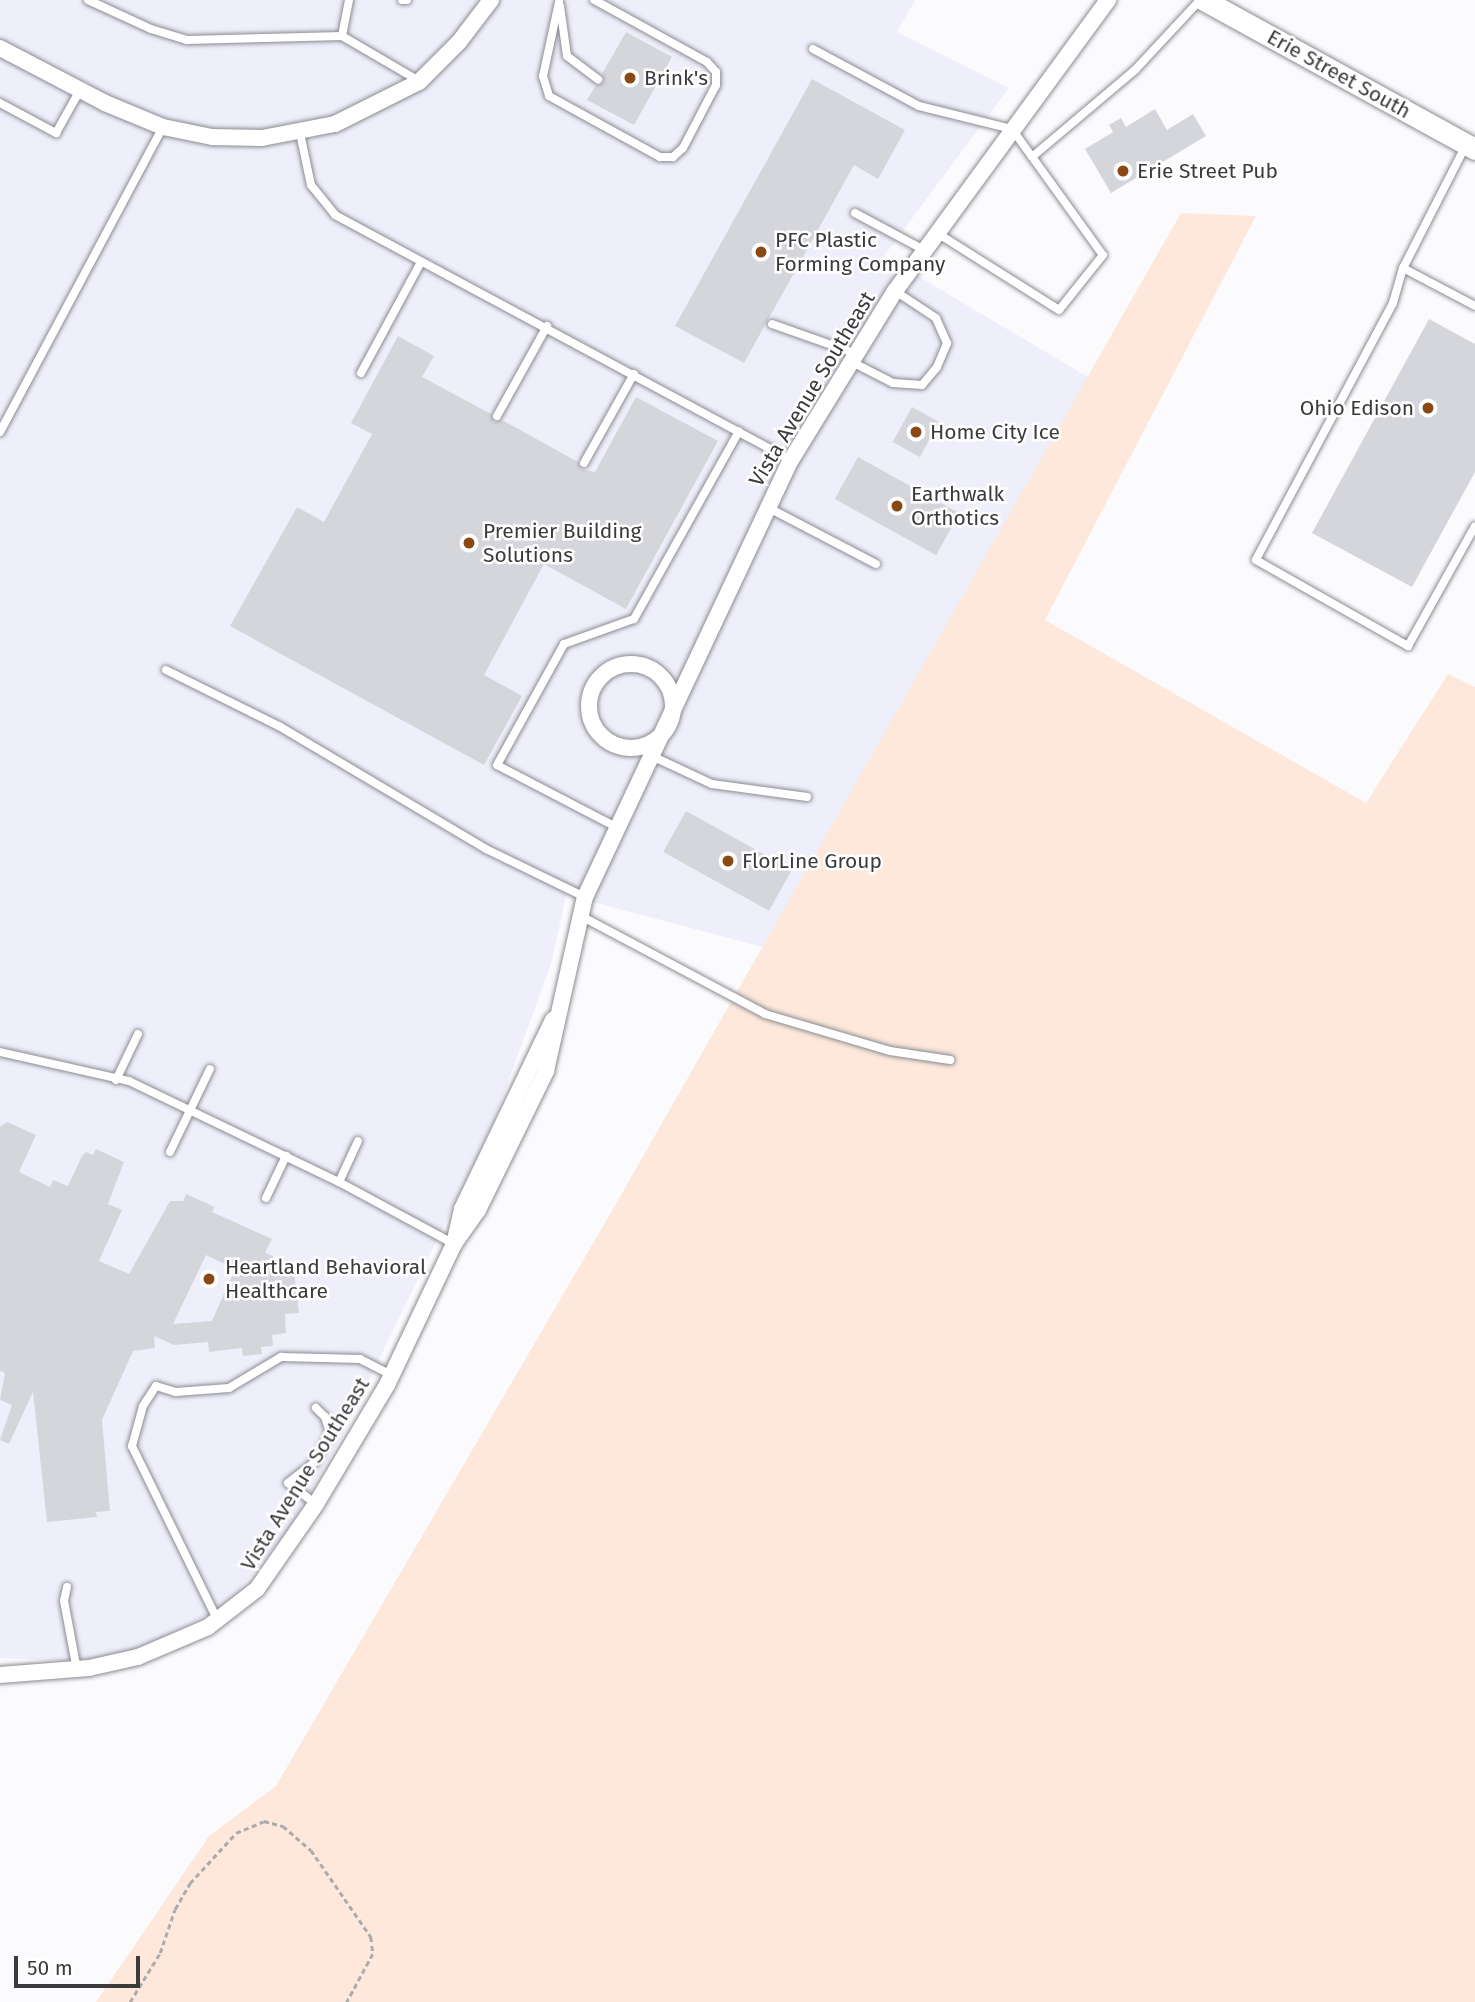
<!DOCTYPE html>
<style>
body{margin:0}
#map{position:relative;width:1475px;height:2002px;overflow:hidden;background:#fbfbfe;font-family:"Fira Sans",sans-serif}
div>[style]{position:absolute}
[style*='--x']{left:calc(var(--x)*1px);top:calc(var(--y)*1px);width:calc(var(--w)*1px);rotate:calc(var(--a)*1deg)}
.built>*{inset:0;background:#eeeffa}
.green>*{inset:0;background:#fde8db}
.building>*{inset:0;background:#d5d6dc;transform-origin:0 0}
.path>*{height:2.5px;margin-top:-1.25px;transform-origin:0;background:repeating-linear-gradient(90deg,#ababae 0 5px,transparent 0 8.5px)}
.roads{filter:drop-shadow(0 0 2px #8b8c92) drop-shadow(0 0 2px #8b8c92)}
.lane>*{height:8px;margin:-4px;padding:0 4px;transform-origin:4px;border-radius:4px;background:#fff}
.street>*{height:16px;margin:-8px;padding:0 8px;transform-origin:8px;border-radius:8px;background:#fff}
.street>.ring{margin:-8px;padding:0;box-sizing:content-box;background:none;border:16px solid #fff;border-radius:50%}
.secondary>*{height:21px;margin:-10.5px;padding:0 10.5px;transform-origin:10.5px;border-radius:10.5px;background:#fff}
.dots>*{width:19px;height:19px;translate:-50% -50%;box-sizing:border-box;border:4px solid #fff;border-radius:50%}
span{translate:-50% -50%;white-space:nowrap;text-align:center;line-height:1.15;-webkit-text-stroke:5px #fff;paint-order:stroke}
.street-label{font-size:21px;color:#3b3b3e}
.poi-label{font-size:21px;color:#3b3b3e}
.left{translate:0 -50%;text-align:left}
.right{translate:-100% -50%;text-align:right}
.scale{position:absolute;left:14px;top:1956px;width:126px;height:32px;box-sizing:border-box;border:4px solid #3b3b3e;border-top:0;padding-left:9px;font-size:21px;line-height:24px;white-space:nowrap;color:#3b3b3e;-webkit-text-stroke:5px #fff;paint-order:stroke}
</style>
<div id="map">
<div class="built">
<div style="clip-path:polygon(0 0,915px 0,897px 32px,1009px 88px,884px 256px,1088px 377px,763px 947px,566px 895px,552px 961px,493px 1124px,343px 1434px,287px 1533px,228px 1603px,162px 1640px,96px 1662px,0 1658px)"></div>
</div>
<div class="green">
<div style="clip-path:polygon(1181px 213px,1256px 216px,1045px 620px,1366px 803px,1448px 674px,1475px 687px,1475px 2002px,96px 2002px,209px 1836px,276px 1786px,613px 1209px)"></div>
</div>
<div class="building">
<div style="clip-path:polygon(626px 32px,672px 57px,634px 125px,587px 100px,596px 85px,604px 82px,602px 74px)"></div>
<div style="clip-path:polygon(812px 79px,905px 130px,878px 179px,854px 165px,744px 363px,675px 326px)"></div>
<div style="clip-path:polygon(1155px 109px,1167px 130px,1193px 114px,1206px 136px,1111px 193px,1085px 149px,1113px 132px,1109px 125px,1121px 118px,1126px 127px)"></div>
<div style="clip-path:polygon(1429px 319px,1475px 344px,1475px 472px,1412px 587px,1312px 533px)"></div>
<div style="clip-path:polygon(398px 336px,434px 356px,422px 377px,491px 414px,494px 422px,502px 420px,578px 462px,581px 469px,595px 472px,636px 397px,718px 441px,626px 609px,544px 564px,484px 675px,522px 696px,484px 765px,230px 626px,297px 507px,324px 522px,372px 434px,351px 423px)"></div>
<div style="left:912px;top:407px;width:31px;height:40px;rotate:29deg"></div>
<div style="left:858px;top:457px;width:116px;height:48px;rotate:29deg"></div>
<div style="left:686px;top:811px;width:121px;height:47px;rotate:29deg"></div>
<div style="clip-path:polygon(evenodd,7px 1122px,36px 1135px,19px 1172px,50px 1187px,53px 1180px,68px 1186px,82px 1156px,86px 1152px,93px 1155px,96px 1149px,124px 1162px,108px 1204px,122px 1210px,99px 1261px,129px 1274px,170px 1201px,183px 1201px,186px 1194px,215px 1207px,212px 1212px,272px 1239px,265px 1253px,273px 1256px,274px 1265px,293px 1263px,299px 1313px,285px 1314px,286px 1333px,272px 1335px,273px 1346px,261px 1347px,262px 1354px,243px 1356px,242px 1348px,209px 1352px,208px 1342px,174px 1345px,154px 1336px,155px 1348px,133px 1351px,102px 1420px,110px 1511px,96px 1512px,97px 1517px,47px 1522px,33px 1392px,9px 1444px,0 1440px,12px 1405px,0 1400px,5px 1373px,0 1371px,0 1127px,7px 1122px,206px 1255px,235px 1269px,212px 1321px,173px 1324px,206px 1255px)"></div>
</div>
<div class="path">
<div style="--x:130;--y:2002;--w:57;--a:-58.5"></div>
<div style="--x:160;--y:1953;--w:46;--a:-71.2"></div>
<div style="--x:175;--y:1909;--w:30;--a:-60"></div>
<div style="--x:190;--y:1883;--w:68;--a:-47.4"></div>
<div style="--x:236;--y:1833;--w:30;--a:-23"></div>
<div style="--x:264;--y:1821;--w:20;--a:15"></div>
<div style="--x:283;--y:1826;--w:37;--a:41"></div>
<div style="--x:311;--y:1850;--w:106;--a:55.4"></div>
<div style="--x:371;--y:1937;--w:17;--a:83"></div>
<div style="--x:373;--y:1954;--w:55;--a:118.4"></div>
</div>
<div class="roads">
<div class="lane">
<div style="--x:88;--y:0;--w:69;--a:24.7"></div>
<div style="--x:151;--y:29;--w:38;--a:17"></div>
<div style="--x:187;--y:40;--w:155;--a:-1.5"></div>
<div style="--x:349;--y:0;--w:37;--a:101"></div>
<div style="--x:342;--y:36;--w:89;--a:30.3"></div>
<div style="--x:402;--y:0;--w:5;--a:0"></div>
<div style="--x:559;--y:2;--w:76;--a:102.2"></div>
<div style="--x:543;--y:76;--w:21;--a:73"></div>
<div style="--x:549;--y:96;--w:127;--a:28.8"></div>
<div style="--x:660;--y:157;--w:13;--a:0"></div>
<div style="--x:673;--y:157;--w:13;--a:-42"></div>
<div style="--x:683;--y:148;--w:71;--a:-62.4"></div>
<div style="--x:716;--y:85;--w:13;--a:-90"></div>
<div style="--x:716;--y:72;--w:13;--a:-132"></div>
<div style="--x:707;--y:62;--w:129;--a:-151.2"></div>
<div style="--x:560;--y:6;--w:50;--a:82"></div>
<div style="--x:567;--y:56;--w:39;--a:37"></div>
<div style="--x:813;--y:49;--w:120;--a:28.3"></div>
<div style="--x:919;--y:106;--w:96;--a:13.9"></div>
<div style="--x:1012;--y:129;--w:155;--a:54.2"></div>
<div style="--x:1103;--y:255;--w:70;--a:128.7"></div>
<div style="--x:1059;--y:310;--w:144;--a:-147.7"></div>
<div style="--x:0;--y:103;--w:64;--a:28.2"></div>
<div style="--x:56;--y:133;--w:49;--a:-60.8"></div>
<div style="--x:300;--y:133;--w:53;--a:78.1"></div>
<div style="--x:311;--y:185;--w:38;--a:51"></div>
<div style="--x:335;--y:215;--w:518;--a:28.25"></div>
<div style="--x:1465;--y:147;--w:136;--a:117.1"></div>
<div style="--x:1403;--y:268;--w:81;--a:27.8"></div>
<div style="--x:1032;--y:157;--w:135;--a:-40.2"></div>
<div style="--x:1135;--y:70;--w:96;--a:-47.1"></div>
<div style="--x:855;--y:213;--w:78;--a:28.2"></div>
<div style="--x:1403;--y:268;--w:36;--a:106"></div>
<div style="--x:1393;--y:303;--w:291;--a:118.1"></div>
<div style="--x:1256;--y:560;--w:175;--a:29.5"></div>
<div style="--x:1408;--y:646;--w:137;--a:-60.8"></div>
<div style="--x:772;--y:324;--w:87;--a:19.5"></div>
<div style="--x:850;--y:361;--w:48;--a:27.1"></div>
<div style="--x:893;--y:383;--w:29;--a:4"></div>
<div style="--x:922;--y:385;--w:23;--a:-50"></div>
<div style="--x:937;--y:367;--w:26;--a:-67"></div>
<div style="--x:947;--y:343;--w:27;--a:-114"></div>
<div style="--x:936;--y:318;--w:49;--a:-146.6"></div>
<div style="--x:361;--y:373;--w:126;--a:-61.6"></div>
<div style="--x:497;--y:416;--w:103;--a:-60.9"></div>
<div style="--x:0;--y:432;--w:346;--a:-61.9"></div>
<div style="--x:584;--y:463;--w:102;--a:-60.7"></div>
<div style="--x:767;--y:507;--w:123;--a:27.6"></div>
<div style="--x:166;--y:670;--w:126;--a:26.4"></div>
<div style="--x:279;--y:726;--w:241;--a:30.7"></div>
<div style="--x:486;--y:849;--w:110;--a:25.9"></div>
<div style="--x:654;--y:757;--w:64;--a:25"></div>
<div style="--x:712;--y:784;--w:96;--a:7.8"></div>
<div style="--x:618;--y:828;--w:136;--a:-152.5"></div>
<div style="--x:497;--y:765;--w:138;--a:-61"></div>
<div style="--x:564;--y:644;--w:74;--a:-19.7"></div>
<div style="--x:634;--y:619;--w:215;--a:-60.8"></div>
<div style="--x:581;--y:916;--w:208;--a:28"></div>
<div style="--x:765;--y:1014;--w:130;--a:16.5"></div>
<div style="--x:890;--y:1051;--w:61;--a:8.5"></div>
<div style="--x:0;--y:1052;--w:132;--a:12.7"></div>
<div style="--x:129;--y:1081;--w:233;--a:25.7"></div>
<div style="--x:339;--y:1182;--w:131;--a:28.3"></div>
<div style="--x:116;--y:1080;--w:51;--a:-64.4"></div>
<div style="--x:170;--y:1152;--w:92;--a:-64.3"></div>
<div style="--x:339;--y:1182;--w:45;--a:-65.1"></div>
<div style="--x:266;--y:1198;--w:47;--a:-64.5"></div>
<div style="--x:316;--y:1504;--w:35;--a:-143"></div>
<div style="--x:288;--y:1483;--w:34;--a:-38"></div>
<div style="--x:315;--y:1462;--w:33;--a:-63"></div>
<div style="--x:330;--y:1433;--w:17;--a:-107"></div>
<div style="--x:325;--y:1417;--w:13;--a:-135"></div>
<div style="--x:67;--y:1587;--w:14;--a:102"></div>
<div style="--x:64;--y:1601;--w:70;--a:79.3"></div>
<div style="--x:218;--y:1621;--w:195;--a:-116.2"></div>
<div style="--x:132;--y:1446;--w:41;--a:-74.6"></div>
<div style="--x:143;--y:1406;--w:24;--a:-57"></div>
<div style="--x:156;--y:1386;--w:21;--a:17"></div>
<div style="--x:176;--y:1392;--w:53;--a:-4.3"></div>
<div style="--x:229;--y:1388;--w:61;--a:-30.8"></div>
<div style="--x:281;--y:1357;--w:79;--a:1.5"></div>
<div style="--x:360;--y:1359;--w:36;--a:27"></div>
</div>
<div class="street">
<div style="--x:0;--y:48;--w:119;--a:27.6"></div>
<div style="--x:105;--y:103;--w:63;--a:22.5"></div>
<div style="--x:163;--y:127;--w:50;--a:11.5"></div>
<div style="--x:212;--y:137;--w:50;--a:1.1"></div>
<div style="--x:262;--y:138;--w:74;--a:-10.9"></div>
<div style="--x:335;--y:124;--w:94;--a:-26.6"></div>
<div style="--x:419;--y:82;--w:57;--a:-45"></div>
<div style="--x:459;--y:42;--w:53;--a:-52.7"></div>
<div class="ring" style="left:589px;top:664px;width:68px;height:68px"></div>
<div style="--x:454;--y:1244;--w:42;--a:-54.8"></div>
<div style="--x:478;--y:1210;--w:155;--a:-63.9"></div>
<div style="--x:546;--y:1071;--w:178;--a:-77.4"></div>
<div style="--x:585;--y:897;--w:483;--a:-64.8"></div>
<div style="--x:791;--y:460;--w:198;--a:-58.4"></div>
<div style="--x:895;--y:291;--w:361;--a:-53.8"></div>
<div style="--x:0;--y:1675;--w:89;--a:-4.5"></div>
<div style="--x:89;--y:1668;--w:50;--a:-12.7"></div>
<div style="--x:138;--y:1657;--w:76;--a:-23.2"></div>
<div style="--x:208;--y:1627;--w:62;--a:-37.8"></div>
<div style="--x:257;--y:1589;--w:103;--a:-55.2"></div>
<div style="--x:316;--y:1504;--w:139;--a:-59.2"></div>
<div style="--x:387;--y:1385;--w:156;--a:-64.6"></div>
<div style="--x:454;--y:1244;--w:36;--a:-77"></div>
<div style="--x:462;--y:1209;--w:210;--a:-64.3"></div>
</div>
<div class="secondary">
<div style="--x:1204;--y:0;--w:309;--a:28.8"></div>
</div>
</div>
<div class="dots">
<div style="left:630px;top:78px;background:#8a4914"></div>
<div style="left:1123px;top:171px;background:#8a4914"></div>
<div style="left:761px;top:252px;background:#8a4914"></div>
<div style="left:1428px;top:408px;background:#8a4914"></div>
<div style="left:916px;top:432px;background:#8a4914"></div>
<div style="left:897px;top:506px;background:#8a4914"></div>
<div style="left:469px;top:543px;background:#8a4914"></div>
<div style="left:728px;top:861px;background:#8a4914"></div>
<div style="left:209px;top:1279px;background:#8a4914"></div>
</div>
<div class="street-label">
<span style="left:1339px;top:74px;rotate:29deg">Erie Street South</span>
<span style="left:812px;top:389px;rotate:-59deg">Vista Avenue Southeast</span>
<span style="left:305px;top:1474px;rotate:-58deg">Vista Avenue Southeast</span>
</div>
<div class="poi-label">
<span class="left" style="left:644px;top:78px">Brink's</span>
<span class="left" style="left:1137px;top:171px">Erie Street Pub</span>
<span class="left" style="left:775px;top:252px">PFC Plastic<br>Forming Company</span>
<span class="right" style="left:1414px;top:408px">Ohio Edison</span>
<span class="left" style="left:930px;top:432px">Home City Ice</span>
<span class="left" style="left:911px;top:506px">Earthwalk<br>Orthotics</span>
<span class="left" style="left:483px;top:543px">Premier Building<br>Solutions</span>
<span class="left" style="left:742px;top:861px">FlorLine Group</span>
<span class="left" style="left:225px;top:1279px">Heartland Behavioral<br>Healthcare</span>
</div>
<div class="scale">50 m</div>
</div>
